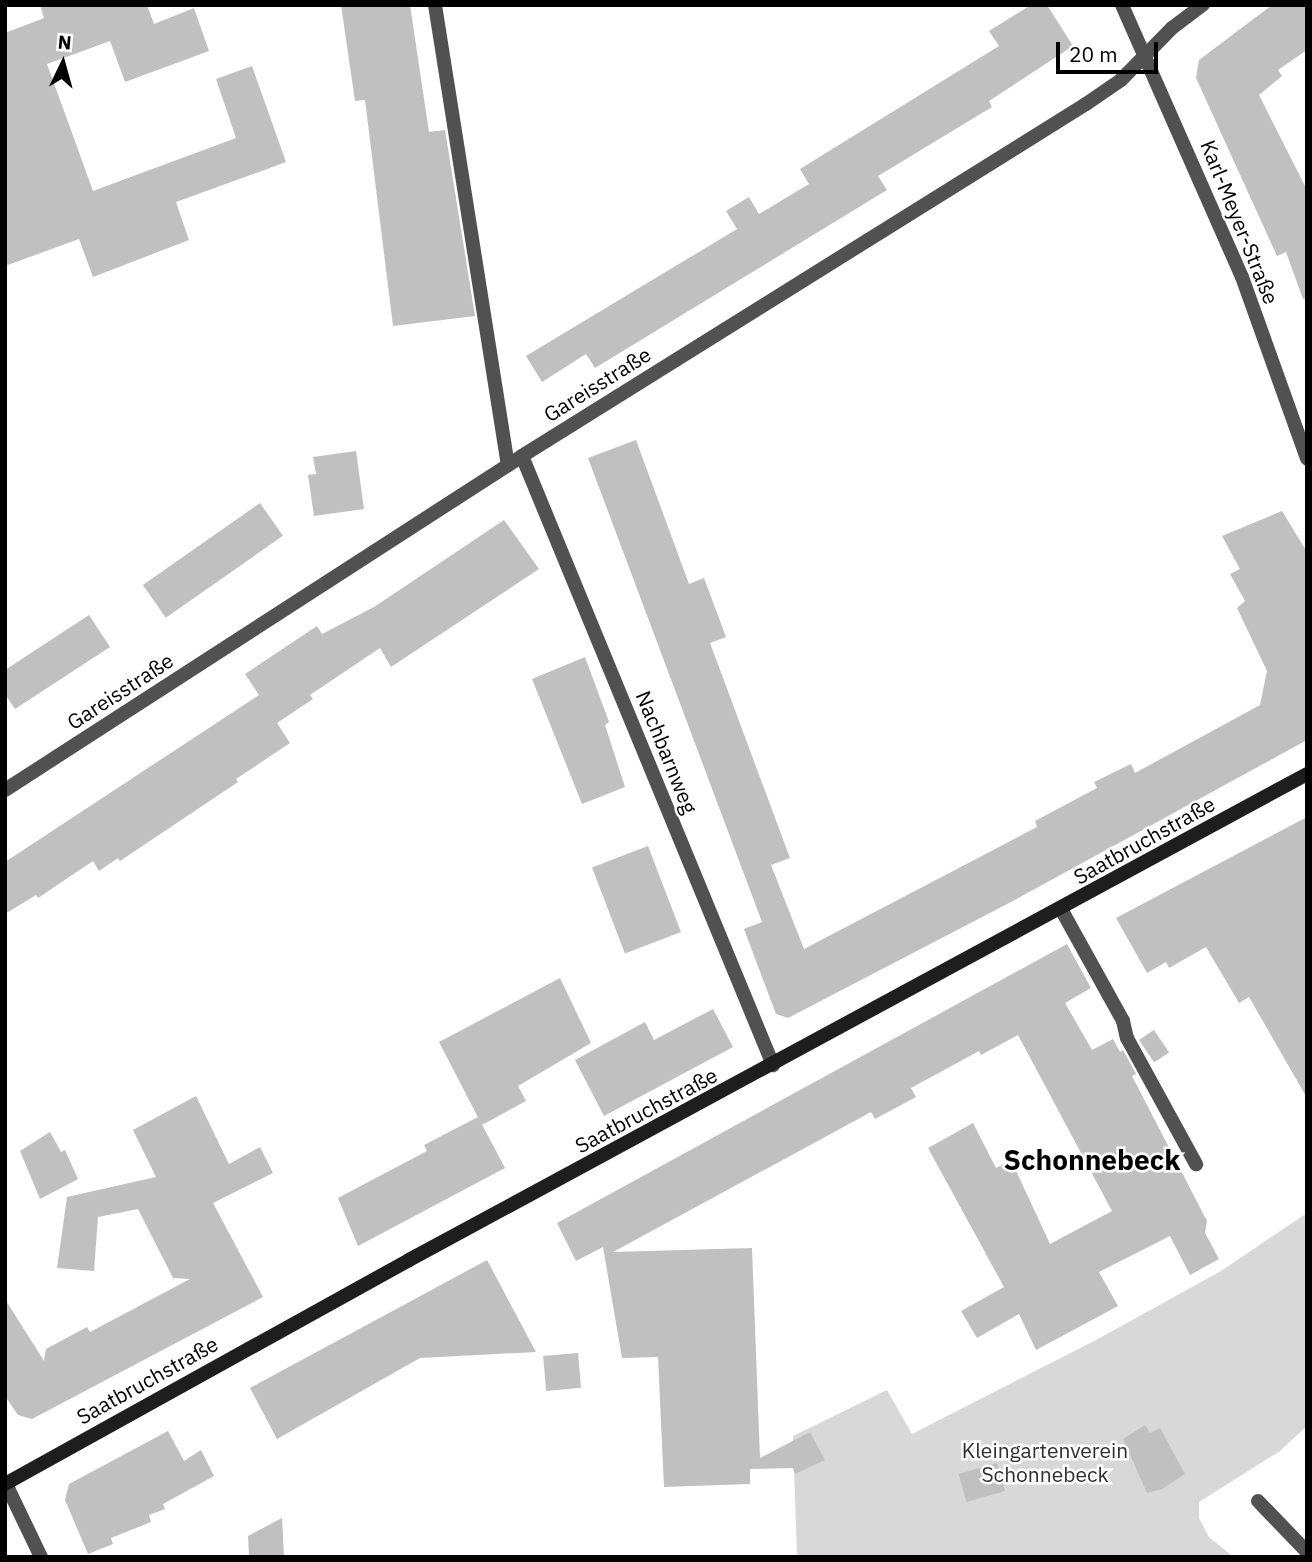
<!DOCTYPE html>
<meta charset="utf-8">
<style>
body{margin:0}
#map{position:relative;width:1312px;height:1562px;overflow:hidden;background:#fff;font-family:"IBM Plex Sans",sans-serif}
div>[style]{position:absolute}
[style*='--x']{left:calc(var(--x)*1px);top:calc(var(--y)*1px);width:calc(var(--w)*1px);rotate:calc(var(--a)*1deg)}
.green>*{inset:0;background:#d8d8d8}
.building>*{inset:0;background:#c0c0c0;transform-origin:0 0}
.lane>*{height:14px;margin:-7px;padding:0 7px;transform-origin:7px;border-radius:7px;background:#515151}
.street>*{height:14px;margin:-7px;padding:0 7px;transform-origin:7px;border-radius:7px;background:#515151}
.secondary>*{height:14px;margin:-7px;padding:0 7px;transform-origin:7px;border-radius:7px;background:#1e1e1e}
span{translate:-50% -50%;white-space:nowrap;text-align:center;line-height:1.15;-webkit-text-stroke:5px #fff;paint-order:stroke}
.street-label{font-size:21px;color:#000}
.park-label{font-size:21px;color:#2f2f2f}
.district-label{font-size:28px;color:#000;font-weight:700}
.frame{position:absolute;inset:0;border:7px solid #000;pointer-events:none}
.north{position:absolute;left:28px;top:28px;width:70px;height:70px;-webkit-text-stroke:5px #fff;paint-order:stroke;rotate:5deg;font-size:19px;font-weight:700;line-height:28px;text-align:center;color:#000}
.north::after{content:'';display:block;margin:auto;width:24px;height:32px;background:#000;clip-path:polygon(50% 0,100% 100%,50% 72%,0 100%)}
.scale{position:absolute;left:1056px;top:42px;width:102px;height:32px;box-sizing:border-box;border:4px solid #000;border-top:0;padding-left:9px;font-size:21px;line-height:24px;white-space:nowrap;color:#000;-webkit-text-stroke:5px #fff;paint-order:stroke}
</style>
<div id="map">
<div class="green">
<div style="clip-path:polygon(1307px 1213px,1307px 1426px,1280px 1451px,1199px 1502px,1199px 1518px,1209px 1537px,1231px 1555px,797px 1557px,793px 1436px,887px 1390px,912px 1434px,1096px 1340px,1221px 1271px)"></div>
</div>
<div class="building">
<div style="clip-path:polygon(40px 5px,147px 5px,154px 24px,194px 8px,209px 51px,125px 82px,110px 41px,47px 64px,93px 191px,236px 138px,216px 79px,252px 66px,286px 162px,176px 202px,189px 240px,93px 277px,79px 239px,5px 266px,5px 33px,44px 18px)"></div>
<div style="clip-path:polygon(341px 5px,410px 5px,429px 132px,445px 130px,475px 316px,393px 326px,365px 100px,355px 101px)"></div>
<div style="clip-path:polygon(1031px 5px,1047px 5px,1073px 46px,989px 101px,992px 107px,878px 176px,887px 190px,595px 368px,586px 354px,542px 382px,526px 356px,737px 229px,726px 211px,749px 197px,759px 214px,809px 184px,800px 169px,999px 46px,989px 31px)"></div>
<div style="clip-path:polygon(1272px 5px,1307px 5px,1307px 50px,1278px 70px,1282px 76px,1259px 95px,1307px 190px,1307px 298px,1303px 299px,1286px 252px,1277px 256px,1196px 78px,1199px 60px)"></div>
<div style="clip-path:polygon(636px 440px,689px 584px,704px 578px,726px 637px,710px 643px,790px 858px,771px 865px,804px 949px,1037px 827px,1035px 821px,1097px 788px,1094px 782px,1131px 764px,1135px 773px,1260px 705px,1267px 671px,1237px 608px,1245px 601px,1230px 574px,1240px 569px,1222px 536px,1282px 511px,1307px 552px,1307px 740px,1011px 902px,788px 1018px,776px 1014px,744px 929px,762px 922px,588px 458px)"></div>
<div style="clip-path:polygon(356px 451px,364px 509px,314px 516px,308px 475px,316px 474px,313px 457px)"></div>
<div style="left:260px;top:503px;width:40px;height:143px;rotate:55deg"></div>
<div style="clip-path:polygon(504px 520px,539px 569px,391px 667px,380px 648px,310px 695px,313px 699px,277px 723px,290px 743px,236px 779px,238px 782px,120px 861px,118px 858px,99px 871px,93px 861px,38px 898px,36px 895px,5px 914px,5px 862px,259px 695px,245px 674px,317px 626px,322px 634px,374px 607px)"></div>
<div style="clip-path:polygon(89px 615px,110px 647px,15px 709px,5px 694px,5px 670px)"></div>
<div style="clip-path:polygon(585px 657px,609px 722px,605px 725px,625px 787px,582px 804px,532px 679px)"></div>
<div style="clip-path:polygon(1307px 817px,1307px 1098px,1249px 997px,1239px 1003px,1206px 947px,1169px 968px,1166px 962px,1147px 973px,1116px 918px)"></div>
<div style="left:648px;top:846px;width:92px;height:60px;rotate:69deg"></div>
<div style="clip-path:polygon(1067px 944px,1091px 988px,1065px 1003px,1092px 1050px,1113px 1039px,1120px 1052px,1123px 1050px,1136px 1074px,1132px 1076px,1207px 1221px,1205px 1233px,1219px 1259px,1190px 1275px,1170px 1236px,1099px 1272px,1118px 1306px,1036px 1350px,1019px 1314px,977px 1338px,961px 1311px,1004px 1287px,928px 1148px,973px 1123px,996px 1168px,1011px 1160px,1050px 1244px,1112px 1211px,1018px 1035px,981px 1055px,979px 1051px,911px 1088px,916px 1097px,875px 1119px,871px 1112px,613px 1252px,752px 1248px,760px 1458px,810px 1432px,825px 1460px,795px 1474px,793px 1468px,750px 1469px,750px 1484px,664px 1487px,658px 1357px,622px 1358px,603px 1247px,576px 1261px,557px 1223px)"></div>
<div style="clip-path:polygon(560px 978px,591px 1043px,518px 1086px,526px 1101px,482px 1125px,439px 1042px)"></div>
<div style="clip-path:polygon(713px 1009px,733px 1047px,604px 1116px,575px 1060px,645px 1022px,654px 1040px)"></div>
<div style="left:1154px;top:1030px;width:27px;height:18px;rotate:56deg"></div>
<div style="clip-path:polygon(196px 1096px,229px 1164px,260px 1147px,273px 1173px,213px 1203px,263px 1297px,32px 1419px,18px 1415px,5px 1396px,5px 1299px,44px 1361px,46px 1349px,87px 1327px,90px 1332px,190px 1279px,173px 1278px,138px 1209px,98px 1217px,94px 1271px,57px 1268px,67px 1197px,156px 1177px,133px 1130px)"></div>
<div style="clip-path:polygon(478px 1117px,505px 1168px,358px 1246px,338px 1198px,427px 1151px,424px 1145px)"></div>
<div style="clip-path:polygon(50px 1132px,61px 1152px,65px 1150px,78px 1179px,40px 1199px,20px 1151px)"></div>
<div style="clip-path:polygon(487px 1260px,536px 1352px,420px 1358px,277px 1439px,250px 1388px)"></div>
<div style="left:578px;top:1353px;width:35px;height:35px;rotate:85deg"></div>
<div style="clip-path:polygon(1145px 1425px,1150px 1433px,1160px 1428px,1185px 1474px,1162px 1489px,1147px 1493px,1123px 1439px)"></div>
<div style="clip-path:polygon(168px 1431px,184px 1461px,201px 1450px,214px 1476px,163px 1504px,165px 1509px,149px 1515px,151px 1522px,111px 1538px,113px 1544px,88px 1554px,65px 1500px,69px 1484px)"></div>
<div style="left:997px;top:1463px;width:29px;height:40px;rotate:74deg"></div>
<div style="clip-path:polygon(282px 1518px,284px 1557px,249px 1557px,248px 1536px)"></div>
</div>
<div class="lane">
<div style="--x:435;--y:5;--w:466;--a:81"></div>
<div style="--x:1061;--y:909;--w:128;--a:61"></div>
<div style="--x:1123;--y:1021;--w:17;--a:77"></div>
<div style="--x:1127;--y:1038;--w:144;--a:61.3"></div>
</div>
<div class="street">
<div style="--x:1122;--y:5;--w:297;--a:66.2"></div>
<div style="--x:1242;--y:277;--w:193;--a:70.3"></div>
<div style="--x:522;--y:456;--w:659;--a:67.6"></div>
<div style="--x:5;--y:790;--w:616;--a:-32.86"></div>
<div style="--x:522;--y:456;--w:665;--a:-31.97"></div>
<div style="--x:1086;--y:104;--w:42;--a:-34.4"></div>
<div style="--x:1121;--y:80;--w:73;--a:-45.6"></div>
<div style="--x:1172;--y:28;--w:39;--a:-37"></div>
<div style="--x:6;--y:1484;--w:81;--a:64.4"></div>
<div style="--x:1258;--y:1501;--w:71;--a:46.1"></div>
</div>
<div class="secondary">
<div style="--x:5;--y:1484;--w:462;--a:-29"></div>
<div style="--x:409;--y:1260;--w:1021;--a:-28.42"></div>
</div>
<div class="street-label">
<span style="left:1240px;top:222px;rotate:68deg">Karl-Meyer-Straße</span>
<span style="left:597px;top:384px;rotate:-32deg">Gareisstraße</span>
<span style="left:120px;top:691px;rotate:-33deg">Gareisstraße</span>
<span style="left:667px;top:752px;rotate:68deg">Nachbarnweg</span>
<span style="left:1144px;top:840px;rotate:-29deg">Saatbruchstraße</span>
<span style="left:646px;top:1110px;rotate:-28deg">Saatbruchstraße</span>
<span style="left:147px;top:1380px;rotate:-29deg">Saatbruchstraße</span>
</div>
<div class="park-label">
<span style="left:1045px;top:1462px">Kleingartenverein<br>Schonnebeck</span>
</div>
<div class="district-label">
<span style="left:1092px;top:1160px">Schonnebeck</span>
</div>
<div class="frame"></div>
<div class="north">N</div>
<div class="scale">20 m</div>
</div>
